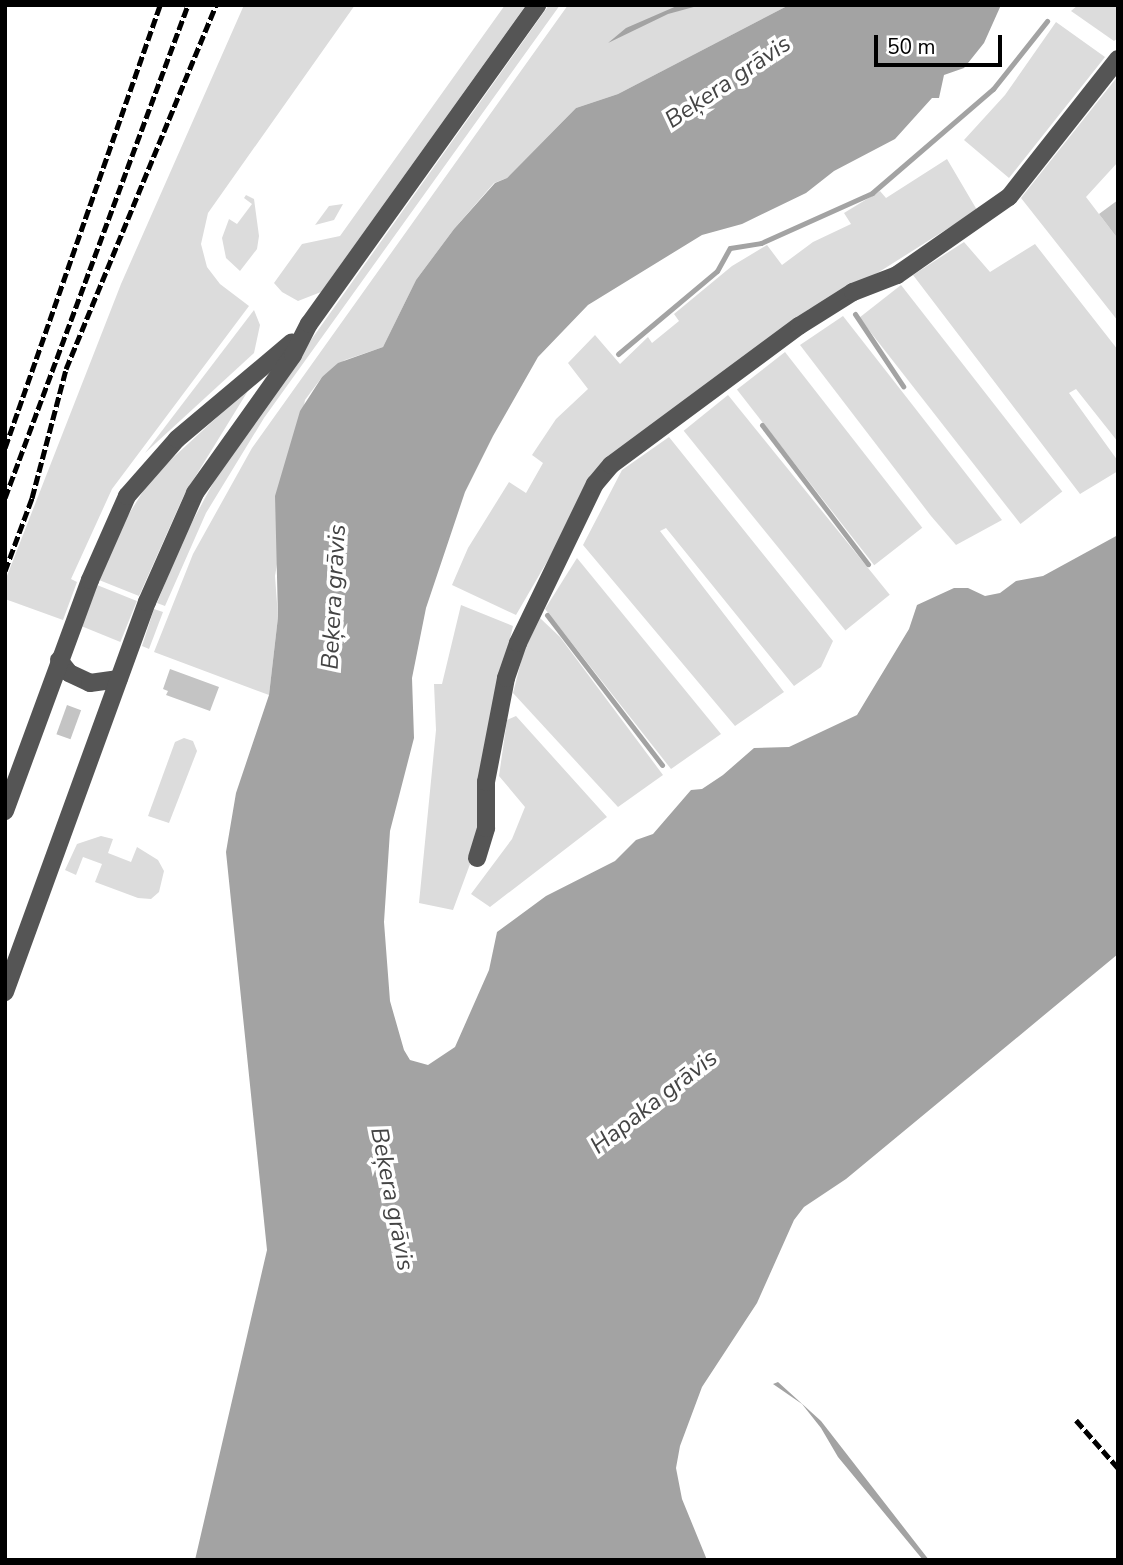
<!DOCTYPE html>
<meta charset="utf-8">
<style>
body{margin:0}
#map{position:relative;width:1123px;height:1565px;overflow:hidden;background:#fff;font-family:"Nunito Sans",sans-serif}
div>[style]{position:absolute}
[style*='--x']{left:calc(var(--x)*1px);top:calc(var(--y)*1px);width:calc(var(--w)*1px);rotate:calc(var(--a)*1deg)}
.green>*{inset:0;background:#dcdcdc;transform-origin:0 0}
.water>*{inset:0;background:#a3a3a3}
.stream>*{height:5px;margin:-2.5px;padding:0 2.5px;transform-origin:2.5px;border-radius:2.5px;background:#a3a3a3}
.building>*{inset:0;background:#c4c4c4;transform-origin:0 0}
.minor>*{height:18px;margin:-9px;padding:0 9px;transform-origin:9px;border-radius:9px;background:#555}
.rail>*{height:5px;margin-top:-2.5px;transform-origin:0;background:repeating-linear-gradient(90deg,#000 0 10px,transparent 0 13.5px)}
span{translate:-50% -50%;white-space:nowrap;text-align:center;line-height:1.15;-webkit-text-stroke:7px #fff;paint-order:stroke}
.water-label{font-size:24px;color:#444;font-style:italic}
.frame{position:absolute;inset:0;border:7px solid #000;pointer-events:none}
.scale{position:absolute;left:874px;top:35px;width:128px;height:32px;box-sizing:border-box;border:4px solid #000;border-top:0;padding-left:9px;font-size:21px;line-height:24px;white-space:nowrap;color:#000;-webkit-text-stroke:5px #fff;paint-order:stroke}
</style>
<div id="map">
<div class="green">
<div style="clip-path:polygon(244px 5px,355px 5px,208px 213px,201px 244px,207px 267px,220px 284px,249px 306px,112px 489px,71px 579px,77px 582px,63px 620px,5px 599px,5px 581px,121px 284px)"></div>
<div style="clip-path:polygon(505px 5px,526px 5px,321px 292px,298px 301px,282px 292px,274px 283px,302px 244px,340px 236px)"></div>
<div style="clip-path:polygon(549px 5px,560px 5px,264px 418px,206px 513px,165px 606px,157px 603px,184px 537px,225px 461px)"></div>
<div style="clip-path:polygon(568px 5px,789px 5px,618px 94px,576px 108px,507px 178px,494px 183px,454px 229px,416px 280px,383px 347px,345px 360px,322px 377px,305px 400px,275px 576px,278px 617px,269px 695px,154px 652px,193px 554px,252px 448px)"></div>
<div style="clip-path:polygon(1078px 5px,1118px 5px,1118px 38px,1114px 41px,1071px 11px)"></div>
<div style="clip-path:polygon(1056px 22px,1105px 57px,1009px 178px,964px 140px,1005px 95px)"></div>
<div style="clip-path:polygon(1118px 76px,1118px 162px,1086px 197px,1118px 239px,1118px 321px,1021px 198px)"></div>
<div style="clip-path:polygon(947px 159px,977px 210px,879px 272px,809px 309px,605px 462px,516px 615px,452px 585px,468px 548px,509px 482px,526px 493px,543px 463px,532px 455px,556px 419px,588px 389px,568px 363px,595px 335px,620px 364px,648px 337px,652px 343px,679px 321px,674px 314px,732px 266px,767px 245px,782px 265px,813px 242px,851px 224px,844px 213px,880px 191px,886px 198px)"></div>
<div style="clip-path:polygon(246px 195px,254px 199px,259px 236px,257px 249px,240px 271px,226px 258px,222px 238px,229px 219px,237px 224px,252px 204px,244px 198px)"></div>
<div style="clip-path:polygon(343px 204px,334px 220px,315px 225px,329px 206px)"></div>
<div style="clip-path:polygon(964px 242px,990px 272px,1035px 244px,1118px 350px,1118px 442px,1076px 389px,1069px 393px,1118px 461px,1118px 471px,1080px 494px,913px 275px)"></div>
<div style="left:901px;top:285px;width:262px;height:53px;rotate:52deg"></div>
<div style="clip-path:polygon(254px 310px,260px 325px,254px 353px,145px 453px)"></div>
<div style="clip-path:polygon(843px 316px,911px 403px,1002px 520px,956px 545px,931px 516px,800px 345px)"></div>
<div style="left:785px;top:352px;width:223px;height:61px;rotate:52deg"></div>
<div style="clip-path:polygon(251px 386px,184px 495px,139px 596px,99px 580px,122px 525px,152px 477px)"></div>
<div style="left:728px;top:395px;width:257px;height:57px;rotate:51deg"></div>
<div style="clip-path:polygon(669px 437px,833px 641px,821px 667px,794px 686px,666px 528px,660px 531px,784px 692px,735px 726px,583px 545px,622px 470px)"></div>
<div style="clip-path:polygon(577px 558px,721px 734px,671px 769px,545px 609px)"></div>
<div style="left:97px;top:585px;width:43px;height:44px;rotate:22deg"></div>
<div style="clip-path:polygon(461px 605px,513px 626px,497px 695px,476px 848px,453px 910px,419px 903px,436px 730px,434px 684px,442px 684px)"></div>
<div style="clip-path:polygon(154px 609px,163px 612px,149px 649px,142px 646px)"></div>
<div style="clip-path:polygon(540px 618px,560px 637px,663px 775px,618px 807px,513px 693px,524px 650px)"></div>
<div style="clip-path:polygon(516px 716px,607px 817px,490px 907px,471px 894px,512px 839px,525px 807px,499px 776px,507px 720px)"></div>
<div style="clip-path:polygon(184px 738px,193px 741px,197px 751px,169px 823px,148px 816px,175px 742px)"></div>
<div style="clip-path:polygon(101px 836px,113px 839px,108px 853px,131px 862px,137px 847px,158px 860px,164px 871px,159px 892px,151px 899px,138px 898px,95px 882px,102px 864px,83px 857px,76px 875px,65px 870px,77px 844px)"></div>
</div>
<div class="water">
<div style="clip-path:polygon(679px 5px,701px 5px,668px 14px,608px 43px,626px 28px)"></div>
<div style="clip-path:polygon(789px 5px,1001px 5px,984px 43px,964px 68px,944px 75px,939px 98px,932px 98px,895px 139px,834px 171px,806px 193px,742px 224px,702px 235px,588px 305px,538px 357px,493px 436px,465px 492px,426px 608px,412px 678px,414px 738px,390px 831px,384px 922px,390px 1001px,404px 1050px,410px 1060px,428px 1065px,455px 1047px,489px 970px,497px 932px,546px 896px,615px 861px,636px 840px,653px 834px,691px 790px,702px 789px,723px 775px,754px 748px,789px 747px,857px 715px,909px 629px,917px 605px,954px 588px,968px 588px,985px 596px,1000px 593px,1016px 581px,1043px 576px,1118px 535px,1118px 954px,846px 1179px,804px 1207px,794px 1220px,757px 1303px,702px 1387px,680px 1446px,676px 1468px,682px 1499px,707px 1560px,195px 1560px,267px 1250px,226px 852px,236px 793px,269px 695px,278px 617px,275px 496px,300px 411px,322px 377px,338px 363px,383px 347px,416px 280px,454px 229px,495px 183px,507px 178px,576px 108px,618px 94px)"></div>
<div style="clip-path:polygon(778px 1382px,821px 1421px,929px 1560px,923px 1560px,838px 1457px,821px 1428px,802px 1404px,773px 1384px)"></div>
</div>
<div class="stream">
<div style="--x:855;--y:314;--w:87;--a:56.3"></div>
<div style="--x:618;--y:354;--w:129;--a:-40"></div>
<div style="--x:717;--y:271;--w:26;--a:-61"></div>
<div style="--x:730;--y:248;--w:31;--a:-9"></div>
<div style="--x:761;--y:243;--w:122;--a:-24.2"></div>
<div style="--x:872;--y:193;--w:160;--a:-40.7"></div>
<div style="--x:993;--y:89;--w:87;--a:-51.5"></div>
<div style="--x:762;--y:425;--w:175;--a:52.7"></div>
<div style="--x:547;--y:615;--w:189;--a:52.5"></div>
</div>
<div class="building">
<div style="clip-path:polygon(1118px 200px,1118px 239px,1099px 214px)"></div>
<div style="clip-path:polygon(170px 669px,219px 687px,210px 711px,166px 695px,168px 691px,163px 689px)"></div>
<div style="left:67px;top:705px;width:15px;height:31px;rotate:20deg"></div>
</div>
<div class="minor">
<div style="--x:59;--y:660;--w:16;--a:52"></div>
<div style="--x:69;--y:673;--w:23;--a:25"></div>
<div style="--x:90;--y:683;--w:29;--a:-8"></div>
<div style="--x:5;--y:811;--w:246;--a:-69.8"></div>
<div style="--x:90;--y:580;--w:92;--a:-66.2"></div>
<div style="--x:127;--y:496;--w:76;--a:-48.7"></div>
<div style="--x:177;--y:439;--w:150;--a:-40.1"></div>
<div style="--x:477;--y:858;--w:31;--a:-73"></div>
<div style="--x:486;--y:828;--w:46;--a:-90"></div>
<div style="--x:486;--y:782;--w:106;--a:-79.1"></div>
<div style="--x:506;--y:678;--w:37;--a:-71"></div>
<div style="--x:518;--y:643;--w:177;--a:-64.2"></div>
<div style="--x:595;--y:484;--w:25;--a:-50"></div>
<div style="--x:611;--y:465;--w:234;--a:-36.5"></div>
<div style="--x:799;--y:326;--w:64;--a:-32.2"></div>
<div style="--x:853;--y:292;--w:47;--a:-21.1"></div>
<div style="--x:897;--y:275;--w:136;--a:-34.9"></div>
<div style="--x:1009;--y:197;--w:176;--a:-51.7"></div>
<div style="--x:5;--y:992;--w:415;--a:-70"></div>
<div style="--x:147;--y:602;--w:119;--a:-66.2"></div>
<div style="--x:195;--y:493;--w:169;--a:-54.6"></div>
<div style="--x:293;--y:355;--w:35;--a:-63"></div>
<div style="--x:309;--y:324;--w:392;--a:-54.4"></div>
</div>
<div class="rail">
<div style="--x:5;--y:448;--w:469;--a:-70.7"></div>
<div style="--x:5;--y:498;--w:526;--a:-69.64"></div>
<div style="--x:5;--y:571;--w:78;--a:-69.7"></div>
<div style="--x:32;--y:498;--w:133;--a:-75.2"></div>
<div style="--x:66;--y:369;--w:394;--a:-67.6"></div>
<div style="--x:1076;--y:1420;--w:64;--a:48.8"></div>
</div>
<div class="water-label">
<span style="left:728px;top:82px;rotate:-34deg">Beķera grāvis</span>
<span style="left:334px;top:597px;rotate:-87deg">Beķera grāvis</span>
<span style="left:654px;top:1102px;rotate:-38deg">Hapaka grāvis</span>
<span style="left:392px;top:1199px;rotate:79deg">Beķera grāvis</span>
</div>
<div class="frame"></div>
<div class="scale">50 m</div>
</div>
